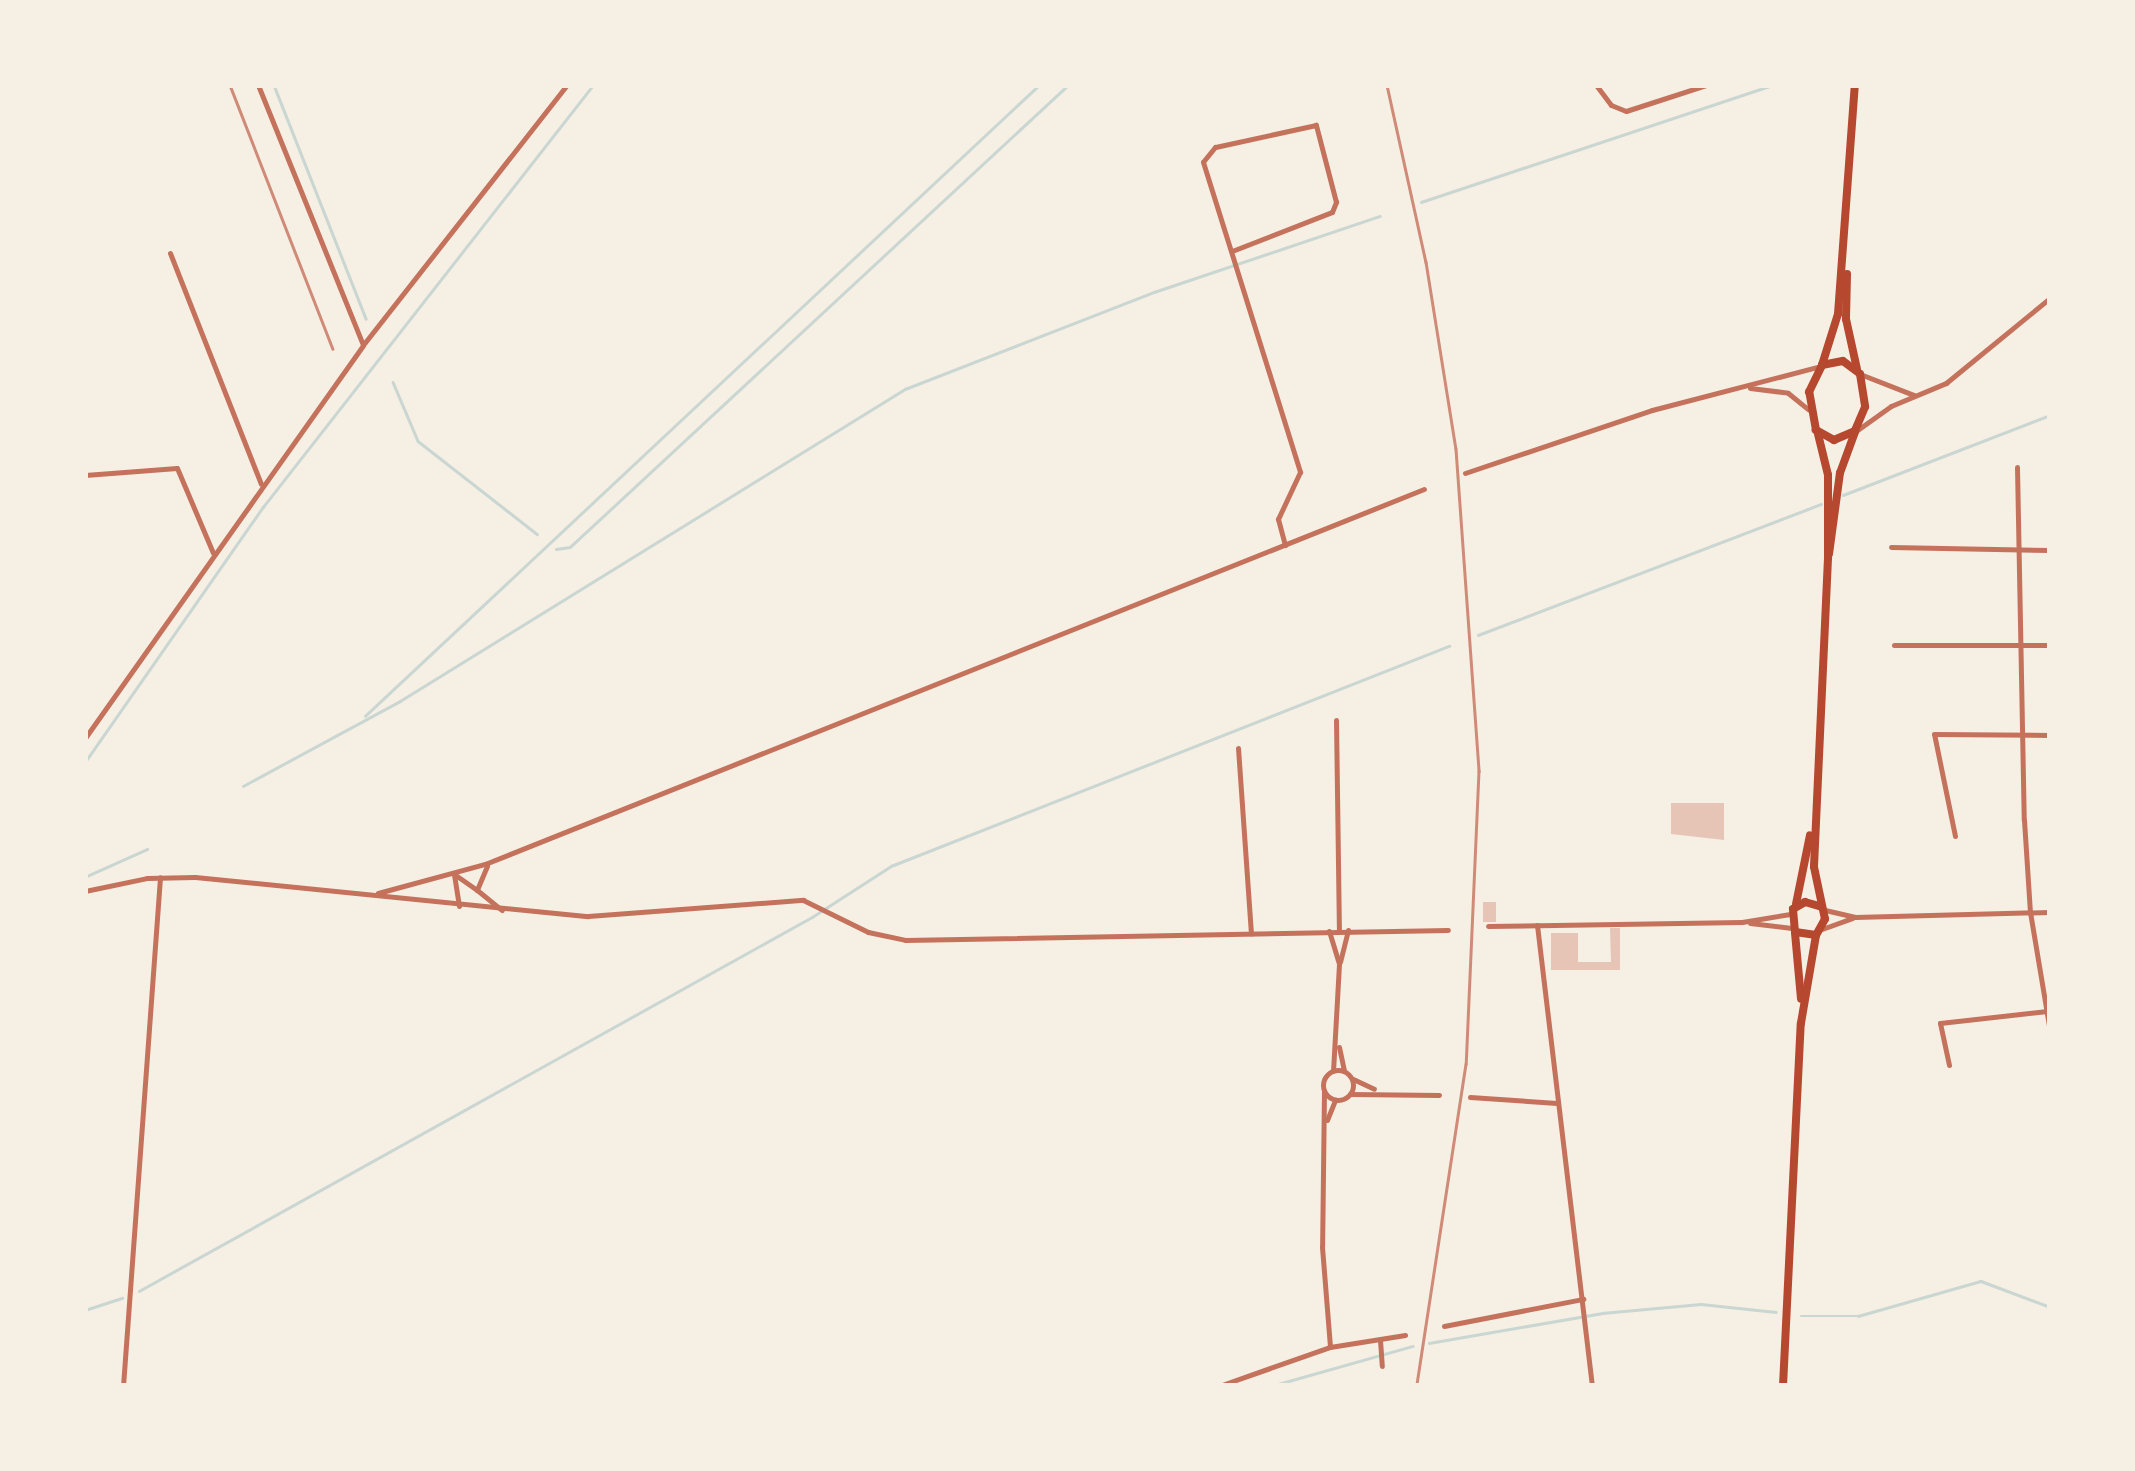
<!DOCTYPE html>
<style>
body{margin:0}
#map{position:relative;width:2135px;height:1471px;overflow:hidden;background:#f6efe4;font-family:Figtree,sans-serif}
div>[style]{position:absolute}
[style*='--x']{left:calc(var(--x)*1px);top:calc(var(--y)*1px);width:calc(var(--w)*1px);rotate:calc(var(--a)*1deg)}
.stream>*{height:2.5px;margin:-1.25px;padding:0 1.25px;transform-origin:1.25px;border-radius:1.25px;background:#c9d6d2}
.building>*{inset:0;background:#e6c5b7;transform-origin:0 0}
.minor>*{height:5px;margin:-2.5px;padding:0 2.5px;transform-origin:2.5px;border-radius:2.5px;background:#c5725c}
.minor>.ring{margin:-2.5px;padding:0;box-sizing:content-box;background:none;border:5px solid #c5725c;border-radius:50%}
.secondary>*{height:8px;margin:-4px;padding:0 4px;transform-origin:4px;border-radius:4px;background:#b5482f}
.rail>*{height:2.5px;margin:-1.25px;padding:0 1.25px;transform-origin:1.25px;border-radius:1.25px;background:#cf8b77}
span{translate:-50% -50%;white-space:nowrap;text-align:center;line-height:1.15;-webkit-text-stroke:8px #f6efe4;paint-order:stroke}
.frame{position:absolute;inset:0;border:88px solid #f6efe4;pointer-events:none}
</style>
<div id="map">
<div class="stream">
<div style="--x:274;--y:85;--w:251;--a:68.5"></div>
<div style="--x:1421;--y:202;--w:370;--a:-18.4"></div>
<div style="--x:393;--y:382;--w:64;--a:67"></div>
<div style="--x:418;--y:441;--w:151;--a:38"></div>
<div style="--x:1843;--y:495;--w:222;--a:-21.1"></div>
<div style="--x:556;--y:549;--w:14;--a:-8"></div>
<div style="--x:570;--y:547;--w:679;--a:-42.85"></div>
<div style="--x:1478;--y:635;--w:367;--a:-20.9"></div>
<div style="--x:365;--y:716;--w:923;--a:-43.11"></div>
<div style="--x:85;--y:762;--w:311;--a:-55.1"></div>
<div style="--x:263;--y:507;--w:536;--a:-51.97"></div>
<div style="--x:243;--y:786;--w:179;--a:-28.4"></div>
<div style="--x:400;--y:701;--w:594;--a:-31.71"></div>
<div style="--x:905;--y:389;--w:267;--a:-21.3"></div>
<div style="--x:1154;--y:292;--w:238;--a:-18.6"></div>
<div style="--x:85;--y:877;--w:68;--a:-24.3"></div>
<div style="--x:139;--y:1291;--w:770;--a:-29.06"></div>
<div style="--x:812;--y:917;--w:94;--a:-32.8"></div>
<div style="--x:891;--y:866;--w:600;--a:-21.52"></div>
<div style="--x:85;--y:1310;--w:39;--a:-18"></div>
<div style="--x:1801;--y:1316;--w:57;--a:0"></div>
<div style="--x:1858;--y:1316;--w:128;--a:-15.9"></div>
<div style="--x:1981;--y:1281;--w:74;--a:20.6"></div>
<div style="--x:1429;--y:1343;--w:176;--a:-9.8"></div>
<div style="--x:1602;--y:1313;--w:99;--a:-5.2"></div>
<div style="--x:1701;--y:1304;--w:75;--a:6.1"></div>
<div style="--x:1271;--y:1386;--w:147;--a:-15.8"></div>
</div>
<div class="building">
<div style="clip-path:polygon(1671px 803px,1724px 803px,1724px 840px,1671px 834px)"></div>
<div style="left:1483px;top:902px;width:13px;height:20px"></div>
<div style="clip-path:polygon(1610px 928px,1620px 928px,1620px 970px,1551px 970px,1551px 933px,1578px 933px,1578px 962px,1611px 962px)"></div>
</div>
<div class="minor">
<div style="--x:258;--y:85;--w:280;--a:68"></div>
<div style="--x:1596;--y:85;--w:25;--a:53"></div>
<div style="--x:1611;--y:105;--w:16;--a:22"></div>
<div style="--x:1626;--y:111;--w:84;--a:-18"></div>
<div style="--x:1232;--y:251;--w:107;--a:-21.3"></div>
<div style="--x:1332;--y:212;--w:11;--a:-68"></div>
<div style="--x:1336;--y:202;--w:80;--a:-104.6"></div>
<div style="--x:1316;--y:125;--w:103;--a:167.7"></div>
<div style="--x:1215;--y:147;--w:19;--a:129"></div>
<div style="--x:1203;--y:162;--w:325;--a:72.6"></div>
<div style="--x:1300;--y:472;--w:52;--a:115.1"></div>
<div style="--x:1278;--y:519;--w:27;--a:75"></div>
<div style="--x:170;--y:253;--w:248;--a:68.5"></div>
<div style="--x:1860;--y:374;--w:58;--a:21.3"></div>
<div style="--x:1750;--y:388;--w:38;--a:7"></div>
<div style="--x:1788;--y:393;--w:26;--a:39"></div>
<div style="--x:1856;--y:431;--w:43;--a:-35.5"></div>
<div style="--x:1891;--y:406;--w:60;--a:-22.7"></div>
<div style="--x:1946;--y:383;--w:134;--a:-39.3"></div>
<div style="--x:2017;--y:467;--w:353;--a:88.9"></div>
<div style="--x:2024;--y:820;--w:92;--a:86.3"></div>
<div style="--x:2030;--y:912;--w:121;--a:80.5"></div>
<div style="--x:1465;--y:473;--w:197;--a:-18.6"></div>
<div style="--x:1652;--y:410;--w:175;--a:-14.6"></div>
<div style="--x:85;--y:475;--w:92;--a:-4.4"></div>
<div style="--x:177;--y:468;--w:92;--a:67"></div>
<div style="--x:1891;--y:547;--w:159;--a:1.1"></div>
<div style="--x:1894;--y:645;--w:156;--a:0"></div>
<div style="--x:1336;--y:720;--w:210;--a:89.2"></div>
<div style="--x:85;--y:738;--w:481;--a:-54.7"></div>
<div style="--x:363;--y:345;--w:330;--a:-51.9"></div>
<div style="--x:1238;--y:748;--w:186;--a:86"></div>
<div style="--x:1955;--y:836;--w:104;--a:-101.6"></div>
<div style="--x:1934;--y:734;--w:116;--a:0.5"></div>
<div style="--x:487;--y:866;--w:26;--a:113"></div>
<div style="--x:477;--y:890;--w:32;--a:39"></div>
<div style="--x:85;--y:891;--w:63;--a:-11.8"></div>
<div style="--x:147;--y:878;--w:48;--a:-1.2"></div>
<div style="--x:195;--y:877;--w:395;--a:5.7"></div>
<div style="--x:588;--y:916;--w:216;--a:-4.3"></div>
<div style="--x:803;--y:900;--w:72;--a:26.2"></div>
<div style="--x:868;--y:932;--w:38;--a:12"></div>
<div style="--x:905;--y:940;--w:543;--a:-1.06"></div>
<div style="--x:378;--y:893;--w:111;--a:-15.2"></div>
<div style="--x:485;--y:864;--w:1011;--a:-21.77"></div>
<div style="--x:459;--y:906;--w:32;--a:-99"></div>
<div style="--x:454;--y:874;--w:28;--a:35"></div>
<div style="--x:1825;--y:910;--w:31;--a:13"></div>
<div style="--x:1855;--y:917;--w:195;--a:-1.5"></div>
<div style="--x:1750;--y:923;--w:42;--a:6.8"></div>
<div style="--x:1537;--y:925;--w:464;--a:83.2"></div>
<div style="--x:1488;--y:926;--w:254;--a:-0.9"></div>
<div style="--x:1742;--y:922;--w:49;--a:-9.5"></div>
<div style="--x:1822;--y:929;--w:32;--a:-20"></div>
<div style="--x:1329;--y:931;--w:34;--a:73"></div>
<div style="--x:1339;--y:964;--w:107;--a:93.2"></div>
<div style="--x:1340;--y:962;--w:33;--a:-76"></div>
<div style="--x:1339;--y:1047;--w:24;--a:78"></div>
<div style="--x:1949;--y:1065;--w:43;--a:-102.1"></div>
<div style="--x:1940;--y:1023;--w:108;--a:-6.4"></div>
<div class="ring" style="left:1323px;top:1070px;width:25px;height:25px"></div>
<div style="--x:1353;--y:1079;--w:23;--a:25"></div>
<div style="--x:1324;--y:1091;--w:156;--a:90.7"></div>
<div style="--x:1322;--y:1247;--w:100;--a:85.4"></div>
<div style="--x:1350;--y:1094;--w:89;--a:0.6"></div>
<div style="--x:1470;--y:1097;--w:87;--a:3.9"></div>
<div style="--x:1327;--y:1120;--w:22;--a:-68"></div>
<div style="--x:1444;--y:1326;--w:142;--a:-11"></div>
<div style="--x:1380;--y:1340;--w:26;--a:86"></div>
<div style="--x:123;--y:1386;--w:510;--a:-85.84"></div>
<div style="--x:1219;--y:1386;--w:118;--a:-19.4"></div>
<div style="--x:1330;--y:1347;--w:76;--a:-9.1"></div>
</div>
<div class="secondary">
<div style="--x:1847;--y:274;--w:45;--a:91.3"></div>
<div style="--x:1846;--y:319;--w:51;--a:77.6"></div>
<div style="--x:1843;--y:361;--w:21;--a:37"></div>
<div style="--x:1860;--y:374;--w:33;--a:81"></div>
<div style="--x:1865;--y:407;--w:26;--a:113"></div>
<div style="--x:1855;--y:431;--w:23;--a:157"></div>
<div style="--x:1834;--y:440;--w:21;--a:-151"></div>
<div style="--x:1816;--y:430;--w:39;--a:-100"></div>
<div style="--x:1809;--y:392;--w:30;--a:-64"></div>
<div style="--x:1822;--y:365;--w:21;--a:-11"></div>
<div style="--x:1822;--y:365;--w:53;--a:-72.6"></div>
<div style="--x:1838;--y:314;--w:230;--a:-85.8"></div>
<div style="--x:1818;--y:434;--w:42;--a:76.3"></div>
<div style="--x:1828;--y:475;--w:83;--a:90"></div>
<div style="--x:1828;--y:558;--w:309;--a:92.6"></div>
<div style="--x:1814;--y:867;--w:53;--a:78.1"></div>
<div style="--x:1825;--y:919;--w:18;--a:119"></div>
<div style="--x:1816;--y:935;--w:21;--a:-172"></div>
<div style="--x:1795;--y:932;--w:23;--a:-95"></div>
<div style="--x:1793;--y:909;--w:14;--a:-30"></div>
<div style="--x:1805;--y:902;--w:15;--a:16"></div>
<div style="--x:1829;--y:554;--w:82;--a:-82.3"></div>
<div style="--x:1840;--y:473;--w:44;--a:-69.9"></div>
<div style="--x:1796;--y:904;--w:70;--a:-78.5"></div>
<div style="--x:1795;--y:933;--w:66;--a:84.8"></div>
<div style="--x:1783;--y:1386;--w:363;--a:-87.2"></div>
<div style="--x:1801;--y:1023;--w:89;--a:-80.3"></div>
</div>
<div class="rail">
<div style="--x:230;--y:85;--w:283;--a:68.7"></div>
<div style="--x:1387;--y:85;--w:181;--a:77.6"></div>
<div style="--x:1426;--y:262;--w:189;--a:80.9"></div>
<div style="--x:1456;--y:449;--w:323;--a:85.9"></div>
<div style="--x:1479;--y:771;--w:293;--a:92.5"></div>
<div style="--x:1466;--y:1064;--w:326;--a:98.7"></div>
</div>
<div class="frame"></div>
</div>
